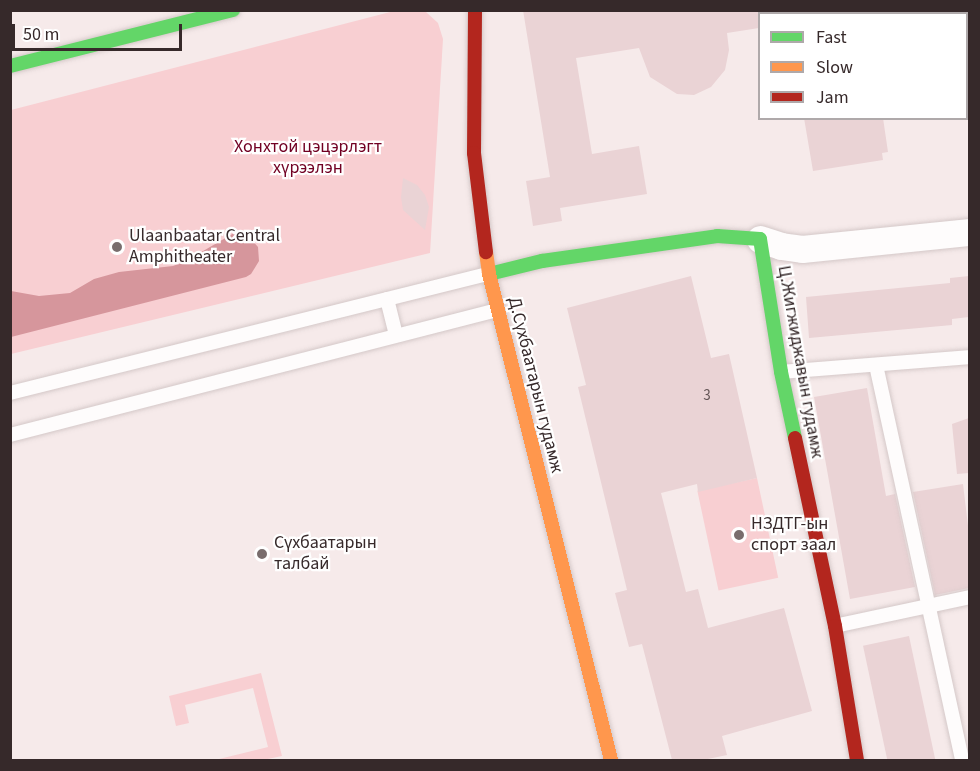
<!DOCTYPE html>
<meta charset="utf-8">
<style>
body{margin:0}
#map{position:relative;width:980px;height:771px;overflow:hidden;background:#f6eaea;font-family:"Source Sans 3",sans-serif}
div>[style]{position:absolute}
[style*='--x']{left:calc(var(--x)*1px);top:calc(var(--y)*1px);width:calc(var(--w)*1px);rotate:calc(var(--a)*1deg)}
.green>*{inset:0;background:#f8cfd2;transform-origin:0 0}
.water>*{inset:0;background:#d6969c}
.building>*{inset:0;background:#ead3d5;transform-origin:0 0}
.roads{filter:drop-shadow(0 0 2px #d4c8c8) drop-shadow(0 0 2px #d4c8c8)}
.lane>*{height:14px;margin:-7px;padding:0 7px;transform-origin:7px;border-radius:7px;background:#fefcfc}
.street>*{height:27px;margin:-13.5px;padding:0 13.5px;transform-origin:13.5px;border-radius:13.5px;background:#fefcfc}
.fast>*{height:14px;margin:-7px;padding:0 7px;transform-origin:7px;border-radius:7px;background:#63d668}
.slow>*{height:14px;margin:-7px;padding:0 7px;transform-origin:7px;border-radius:7px;background:#ff974d}
.jam>*{height:14px;margin:-7px;padding:0 7px;transform-origin:7px;border-radius:7px;background:#b3261e}
.dots>*{width:16px;height:16px;translate:-50% -50%;box-sizing:border-box;border:3px solid #fff;border-radius:50%}
span{translate:-50% -50%;white-space:nowrap;text-align:center;line-height:1.15;-webkit-text-stroke:4.5px #fff;paint-order:stroke}
.number-label{font-size:15px;color:#635455}
.number-label span{-webkit-text-stroke-width:0}
.park-label{font-size:18px;color:#710023}
.poi-label{font-size:18px;color:#36292a}
.left{translate:0 -50%;text-align:left}
.street-label{font-size:18px;color:#36292a}
.frame{position:absolute;inset:0;border:12px solid #36292a;pointer-events:none}
.legend{position:absolute;left:758px;top:12px;width:210px;height:108px;box-sizing:border-box;background:#fff;border:2px solid #afa9aa;margin:0;padding:8px 10px;list-style:none;font-size:18px;color:#36292a}
.legend li{display:flex;align-items:center;gap:12px;height:30px}
.legend b{width:30px;border:2px solid #afa9aa}
.scale{position:absolute;left:12px;top:24px;width:170px;height:27px;box-sizing:border-box;border:3px solid #36292a;border-top:0;padding-left:8px;font-size:18px;line-height:21px;white-space:nowrap;color:#36292a;-webkit-text-stroke:4px #fff;paint-order:stroke}
</style>
<div id="map">
<div class="green">
<div style="clip-path:polygon(394px 11px,426px 12px,438px 23px,443px 39px,430px 253px,11px 354px,11px 110px)"></div>
<div style="left:757px;top:478px;width:102px;height:61px;rotate:78deg"></div>
<div style="clip-path:polygon(261px 673px,282px 756px,263px 760px,215px 760px,268px 747px,253px 688px,185px 705px,189px 723px,176px 726px,169px 696px)"></div>
</div>
<div class="water">
<div style="clip-path:polygon(234px 233px,248px 236px,258px 247px,259px 261px,251px 274px,246px 277px,11px 337px,11px 291px,39px 296px,70px 293px,94px 279px,119px 272px,173px 266px,186px 261px)"></div>
</div>
<div class="building">
<div style="clip-path:polygon(523px 10px,759px 10px,759px 28px,727px 33px,729px 50px,725px 70px,711px 87px,694px 95px,677px 94px,650px 77px,639px 48px,576px 58px,592px 154px,639px 146px,647px 194px,560px 208px,562px 221px,533px 226px,526px 181px,550px 177px)"></div>
<div style="clip-path:polygon(804px 118px,883px 118px,888px 152px,882px 153px,883px 160px,813px 171px)"></div>
<div style="clip-path:polygon(403px 178px,417px 185px,425px 195px,429px 207px,425px 230px,403px 210px,401px 197px)"></div>
<div style="clip-path:polygon(691px 276px,711px 358px,729px 354px,757px 478px,698px 492px,697px 484px,661px 493px,686px 592px,698px 589px,708px 628px,784px 608px,812px 711px,722px 736px,727px 755px,703px 760px,672px 760px,642px 644px,629px 647px,615px 593px,627px 590px,578px 387px,586px 385px,567px 308px)"></div>
<div style="clip-path:polygon(969px 276px,969px 317px,952px 319px,952px 325px,809px 338px,806px 297px,950px 283px,950px 278px)"></div>
<div style="clip-path:polygon(867px 388px,886px 496px,895px 494px,915px 587px,850px 599px,814px 397px)"></div>
<div style="clip-path:polygon(969px 418px,969px 473px,957px 474px,952px 424px)"></div>
<div style="clip-path:polygon(963px 484px,969px 534px,969px 588px,935px 595px,913px 492px)"></div>
<div style="left:909px;top:636px;width:127px;height:47px;rotate:78deg"></div>
</div>
<div class="roads">
<div class="lane">
<div style="--x:856;--y:10;--w:4;--a:76"></div>
<div style="--x:387;--y:299;--w:37;--a:76"></div>
<div style="--x:876;--y:365;--w:404;--a:77.7"></div>
<div style="--x:781;--y:372;--w:190;--a:-4.5"></div>
<div style="--x:10;--y:393;--w:494;--a:-14"></div>
<div style="--x:10;--y:435;--w:503;--a:-14.4"></div>
<div style="--x:835;--y:626;--w:138;--a:-12.1"></div>
</div>
<div class="street">
<div style="--x:760;--y:239;--w:22;--a:18"></div>
<div style="--x:781;--y:246;--w:21;--a:8"></div>
<div style="--x:802;--y:249;--w:169;--a:-5.8"></div>
</div>
<div class="fast">
<div style="--x:10;--y:66;--w:230;--a:-14.1"></div>
<div style="--x:489;--y:274;--w:55;--a:-13.8"></div>
<div style="--x:542;--y:261;--w:177;--a:-8.1"></div>
<div style="--x:717;--y:236;--w:43;--a:4"></div>
<div style="--x:760;--y:239;--w:135;--a:81"></div>
<div style="--x:781;--y:372;--w:67;--a:78"></div>
</div>
<div class="slow">
<div style="--x:486;--y:252;--w:22;--a:82"></div>
<div style="--x:489;--y:274;--w:501;--a:75.91"></div>
</div>
<div class="jam">
<div style="--x:475;--y:10;--w:143;--a:90.4"></div>
<div style="--x:474;--y:153;--w:100;--a:83.1"></div>
<div style="--x:795;--y:438;--w:192;--a:78"></div>
<div style="--x:835;--y:626;--w:136;--a:80.7"></div>
</div>
</div>
<div class="dots">
<div style="left:117px;top:247px;background:#796d6d"></div>
<div style="left:739px;top:535px;background:#796d6d"></div>
<div style="left:262px;top:554px;background:#796d6d"></div>
</div>
<div class="number-label">
<span style="left:707px;top:396px">3</span>
</div>
<div class="park-label">
<span style="left:308px;top:158px">Хонхтой цэцэрлэгт<br>хүрээлэн</span>
</div>
<div class="poi-label">
<span class="left" style="left:129px;top:247px">Ulaanbaatar Central<br>Amphitheater</span>
<span class="left" style="left:751px;top:535px">НЗДТГ-ын<br>спорт заал</span>
<span class="left" style="left:274px;top:554px">Сүхбаатарын<br>талбай</span>
</div>
<div class="street-label">
<span style="left:800px;top:362px;rotate:80deg">Ц.Жигжиджавын гудамж</span>
<span style="left:535px;top:385px;rotate:76deg">Д.Сүхбаатарын гудамж</span>
</div>
<div class="frame"></div>
<ul class="legend">
<li><b style="height:8px;background:#63d668"></b>Fast</li>
<li><b style="height:8px;background:#ff974d"></b>Slow</li>
<li><b style="height:8px;background:#b3261e"></b>Jam</li>
</ul>
<div class="scale">50 m</div>
</div>
